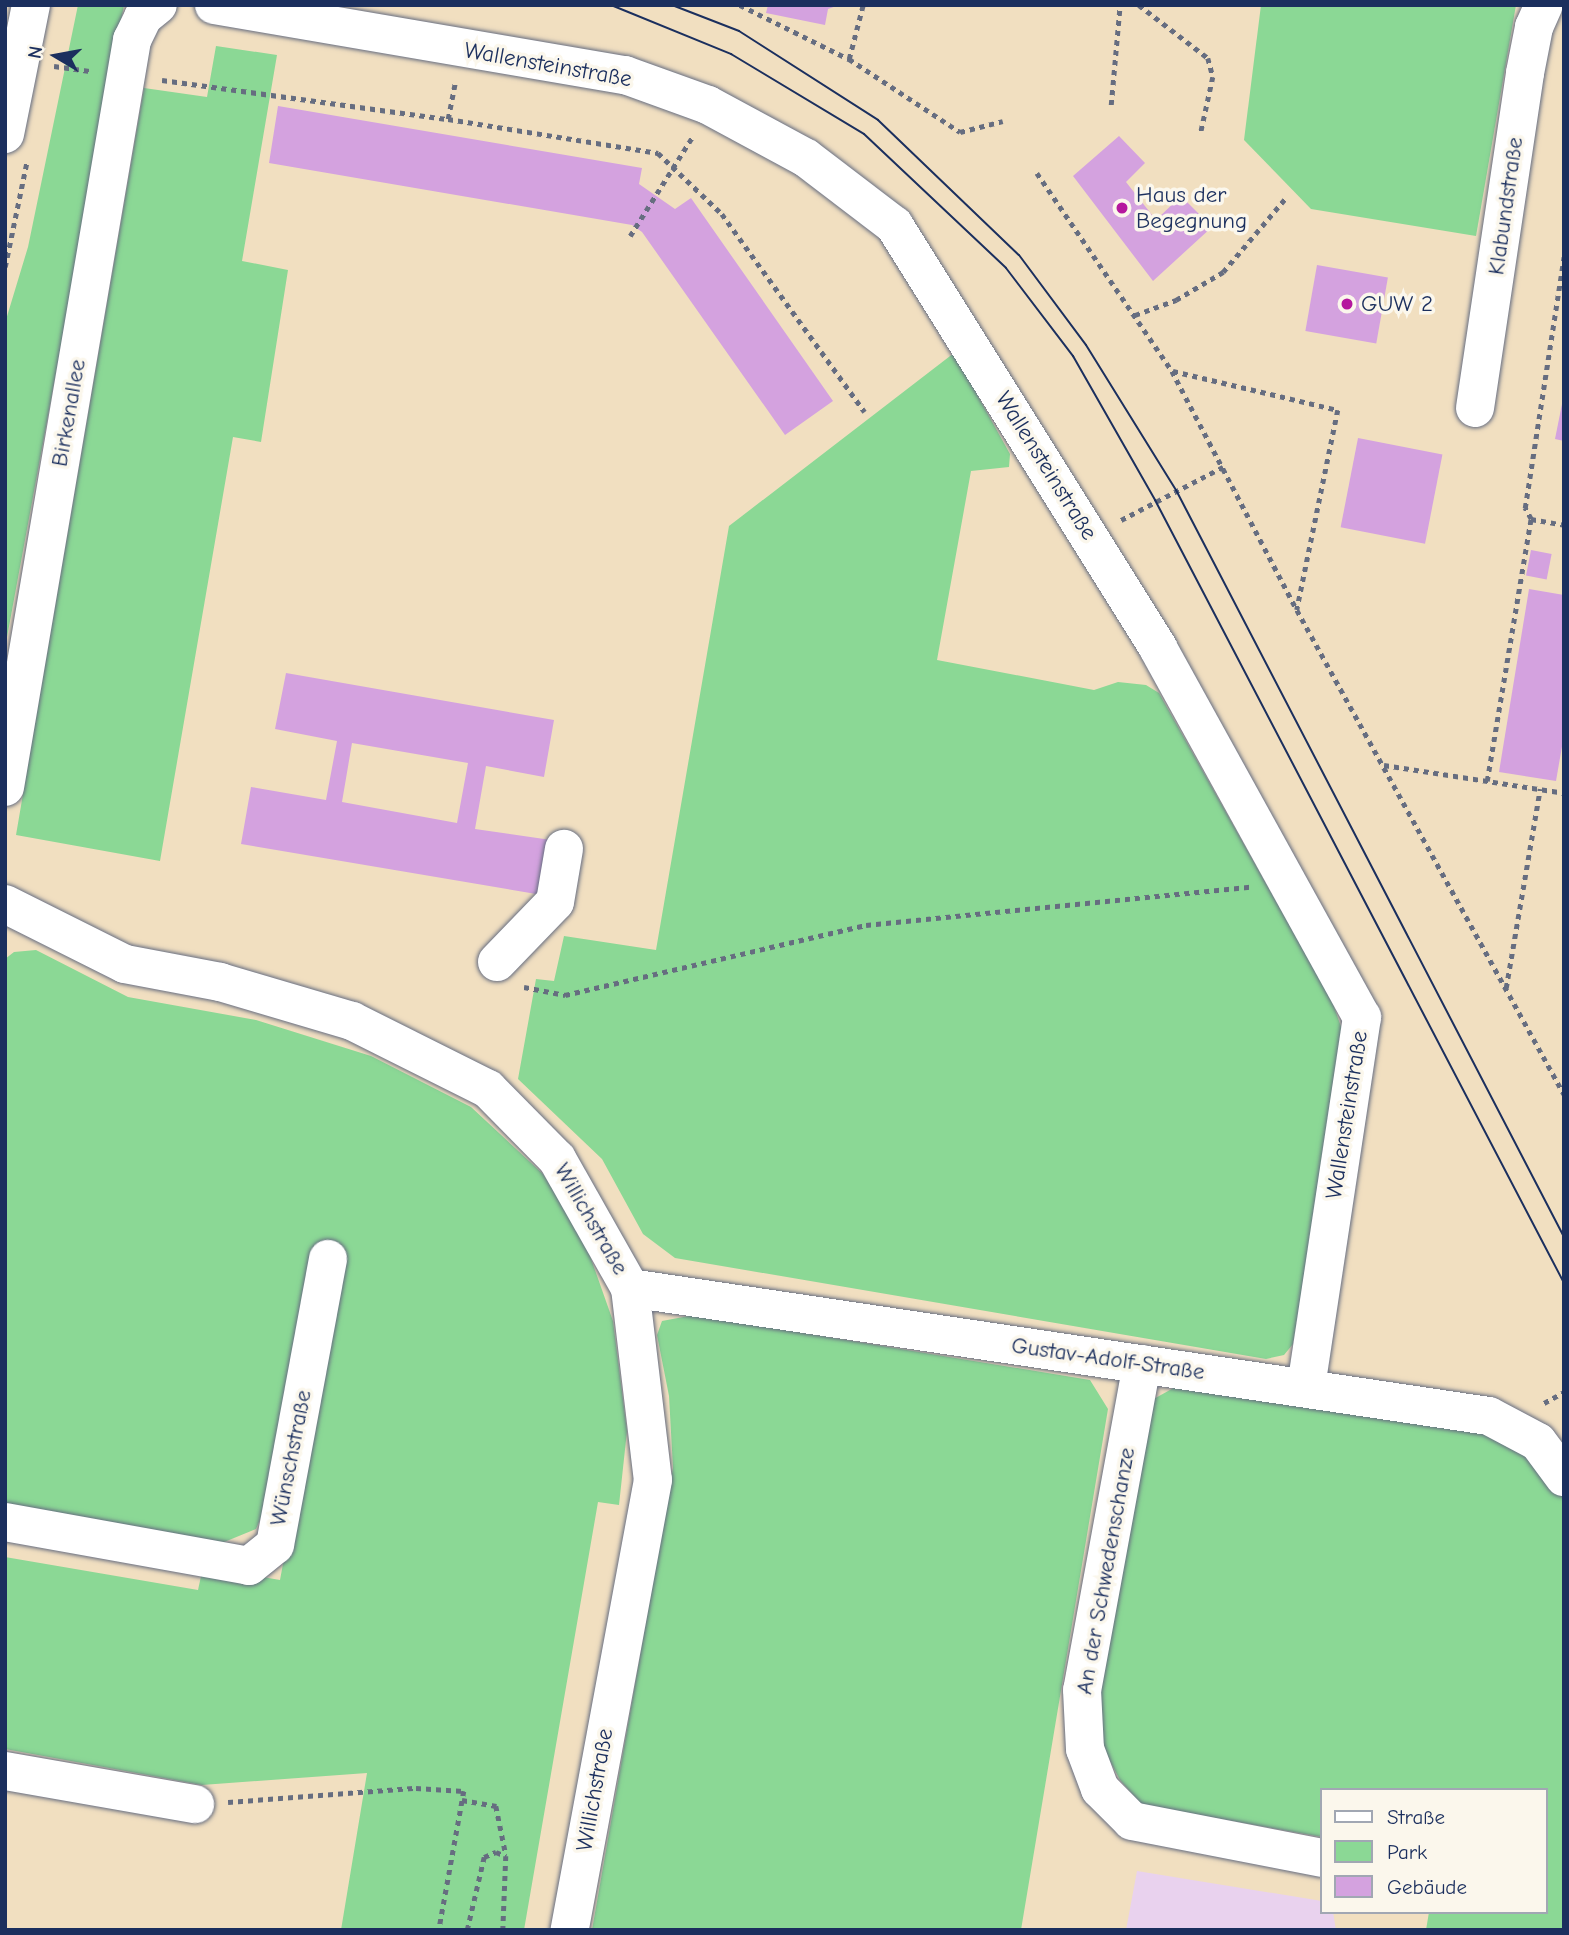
<!DOCTYPE html>
<meta charset="utf-8">
<style>
body{margin:0}
#map{position:relative;width:1569px;height:1935px;overflow:hidden;background:#f1dfc0;font-family:"Comic Neue",sans-serif}
div>[style]{position:absolute}
[style*='--x']{left:calc(var(--x)*1px);top:calc(var(--y)*1px);width:calc(var(--w)*1px);rotate:calc(var(--a)*1deg)}
.built>*{inset:0;background:#e9d2ee}
.green>*{inset:0;background:#8bd895}
.building>*{inset:0;background:#d4a2df;transform-origin:0 0}
.path>*{height:4.5px;margin-top:-2.25px;transform-origin:0;background:repeating-linear-gradient(90deg,#666d80 0 5px,transparent 0 10px)}
.roads{filter:drop-shadow(0 0 2px #666d80) drop-shadow(0 0 2px #666d80)}
.minor>*{height:38px;margin:-19px;padding:0 19px;transform-origin:19px;border-radius:19px;background:#fff}
.tram>*{height:2px;margin:-1px;padding:0 1px;transform-origin:1px;border-radius:1px;background:#1b2f5e}
.dots>*{width:19px;height:19px;translate:-50% -50%;box-sizing:border-box;border:4px solid #fbf7ec;border-radius:50%}
span{translate:-50% -50%;white-space:nowrap;text-align:center;line-height:1.15;-webkit-text-stroke:7px #fbf7ec;paint-order:stroke}
.street-label{font-size:23px;color:#1b2f5e}
.poi-label{font-size:23px;color:#1b2f5e}
.left{translate:0 -50%;text-align:left}
.frame{position:absolute;inset:0;border:7px solid #1b2f5e;pointer-events:none}
.legend{position:absolute;left:1320px;top:1788px;width:228px;height:126px;box-sizing:border-box;background:#fbf7ec;border:2px solid #a1a7b3;margin:0;padding:9px 12px;list-style:none;font-size:21px;color:#1b2f5e}
.legend li{display:flex;align-items:center;gap:14px;height:35px}
.legend b{width:35px;border:2px solid #a1a7b3}
.north{position:absolute;left:21px;top:21px;width:70px;height:70px;-webkit-text-stroke:5px #fbf7ec;paint-order:stroke;rotate:280deg;font-size:19px;font-weight:700;line-height:28px;text-align:center;color:#1b2f5e}
.north::after{content:'';display:block;margin:auto;width:24px;height:32px;background:#1b2f5e;clip-path:polygon(50% 0,100% 100%,50% 72%,0 100%)}
</style>
<div id="map">
<div class="built">
<div style="clip-path:polygon(1137px 1871px,1322px 1901px,1322px 1912px,1333px 1912px,1336px 1930px,1126px 1930px)"></div>
</div>
<div class="green">
<div style="clip-path:polygon(78px 5px,124px 5px,5px 648px,5px 323px,28px 247px)"></div>
<div style="clip-path:polygon(1261px 5px,1516px 5px,1476px 236px,1311px 209px,1244px 140px)"></div>
<div style="clip-path:polygon(216px 46px,277px 55px,242px 261px,288px 270px,261px 442px,233px 437px,160px 861px,16px 835px,144px 88px,207px 97px)"></div>
<div style="clip-path:polygon(954px 353px,1010px 454px,1009px 467px,971px 471px,937px 660px,1094px 690px,1118px 682px,1146px 685px,1159px 693px,1332px 1001px,1345px 1038px,1293px 1344px,1284px 1355px,1266px 1359px,675px 1258px,643px 1234px,602px 1159px,518px 1079px,536px 979px,554px 981px,564px 936px,656px 950px,729px 526px)"></div>
<div style="clip-path:polygon(36px 950px,128px 997px,256px 1020px,371px 1056px,471px 1107px,543px 1174px,584px 1239px,613px 1321px,627px 1431px,619px 1505px,598px 1502px,524px 1930px,341px 1930px,367px 1773px,202px 1785px,5px 1749px,5px 1557px,198px 1590px,203px 1567px,280px 1580px,342px 1250px,268px 1501px,256px 1529px,212px 1547px,5px 1510px,5px 959px,14px 952px)"></div>
<div style="clip-path:polygon(694px 1315px,1090px 1380px,1108px 1409px,1021px 1930px,592px 1930px,673px 1468px,669px 1396px,657px 1335px,662px 1321px)"></div>
<div style="clip-path:polygon(1179px 1385px,1507px 1438px,1528px 1450px,1564px 1499px,1564px 1930px,1426px 1930px,1429px 1912px,1546px 1912px,1546px 1790px,1322px 1790px,1322px 1837px,1142px 1805px,1120px 1780px,1100px 1742px,1098px 1707px,1150px 1401px)"></div>
</div>
<div class="building">
<div style="clip-path:polygon(768px 5px,839px 5px,828px 9px,825px 25px,766px 13px)"></div>
<div style="clip-path:polygon(278px 106px,642px 168px,639px 184px,675px 209px,691px 198px,833px 401px,785px 435px,642px 232px,632px 225px,269px 163px)"></div>
<div style="clip-path:polygon(1119px 136px,1145px 163px,1126px 182px,1156px 220px,1181px 196px,1212px 227px,1153px 281px,1073px 176px)"></div>
<div style="left:1317px;top:265px;width:72px;height:67px;rotate:10deg"></div>
<div style="clip-path:polygon(1564px 394px,1564px 441px,1555px 439px)"></div>
<div style="left:1358px;top:438px;width:86px;height:91px;rotate:11deg"></div>
<div style="left:1531px;top:550px;width:21px;height:26px;rotate:11deg"></div>
<div style="clip-path:polygon(1529px 589px,1564px 595px,1564px 735px,1556px 781px,1499px 772px)"></div>
<div style="clip-path:polygon(evenodd,286px 673px,554px 720px,544px 777px,486px 766px,475px 829px,551px 840px,542px 895px,241px 844px,251px 787px,326px 800px,337px 741px,275px 729px,286px 673px,352px 743px,468px 763px,457px 823px,342px 802px,352px 743px)"></div>
</div>
<div class="path">
<div style="--x:740;--y:5;--w:122;--a:26.4"></div>
<div style="--x:849;--y:59;--w:133;--a:33.3"></div>
<div style="--x:960;--y:132;--w:44;--a:-14.3"></div>
<div style="--x:1139;--y:5;--w:87;--a:37.5"></div>
<div style="--x:1208;--y:58;--w:20;--a:75"></div>
<div style="--x:1213;--y:77;--w:56;--a:102.3"></div>
<div style="--x:849;--y:59;--w:56;--a:-75.5"></div>
<div style="--x:54;--y:66;--w:36;--a:8"></div>
<div style="--x:162;--y:80;--w:289;--a:7.8"></div>
<div style="--x:448;--y:119;--w:38;--a:-79"></div>
<div style="--x:1111;--y:105;--w:100;--a:-84.9"></div>
<div style="--x:448;--y:119;--w:213;--a:9.2"></div>
<div style="--x:658;--y:153;--w:88;--a:43.6"></div>
<div style="--x:722;--y:214;--w:244;--a:54.2"></div>
<div style="--x:1037;--y:173;--w:240;--a:55.7"></div>
<div style="--x:1172;--y:371;--w:270;--a:62.4"></div>
<div style="--x:1297;--y:610;--w:553;--a:61.12"></div>
<div style="--x:630;--y:236;--w:118;--a:-57.8"></div>
<div style="--x:5;--y:267;--w:108;--a:-78.3"></div>
<div style="--x:1135;--y:315;--w:44;--a:-20.1"></div>
<div style="--x:1176;--y:300;--w:55;--a:-30.8"></div>
<div style="--x:1223;--y:272;--w:96;--a:-49.7"></div>
<div style="--x:1173;--y:371;--w:170;--a:13.3"></div>
<div style="--x:1338;--y:410;--w:204;--a:101.6"></div>
<div style="--x:1531;--y:519;--w:34;--a:10"></div>
<div style="--x:1121;--y:520;--w:115;--a:-27.5"></div>
<div style="--x:1384;--y:765;--w:182;--a:8.8"></div>
<div style="--x:1487;--y:781;--w:266;--a:-80.5"></div>
<div style="--x:1531;--y:519;--w:13;--a:-119"></div>
<div style="--x:1525;--y:508;--w:254;--a:-81.2"></div>
<div style="--x:524;--y:987;--w:42;--a:11"></div>
<div style="--x:565;--y:995;--w:309;--a:-13.1"></div>
<div style="--x:866;--y:925;--w:386;--a:-5.7"></div>
<div style="--x:1506;--y:988;--w:202;--a:-80.3"></div>
<div style="--x:1544;--y:1403;--w:23;--a:-29"></div>
<div style="--x:462;--y:1800;--w:35;--a:10"></div>
<div style="--x:496;--y:1806;--w:50;--a:78.5"></div>
<div style="--x:228;--y:1802;--w:189;--a:-4.3"></div>
<div style="--x:416;--y:1788;--w:48;--a:3.6"></div>
<div style="--x:464;--y:1791;--w:141;--a:100.2"></div>
<div style="--x:467;--y:1930;--w:75;--a:-76.9"></div>
<div style="--x:484;--y:1857;--w:13;--a:-23"></div>
<div style="--x:496;--y:1852;--w:11;--a:22"></div>
<div style="--x:506;--y:1856;--w:74;--a:92.3"></div>
</div>
<div class="roads">
<div class="minor">
<div style="--x:214;--y:5;--w:417;--a:9.7"></div>
<div style="--x:625;--y:75;--w:88;--a:19.9"></div>
<div style="--x:708;--y:105;--w:111;--a:28.4"></div>
<div style="--x:806;--y:158;--w:111;--a:37.3"></div>
<div style="--x:894;--y:225;--w:499;--a:58"></div>
<div style="--x:1158;--y:648;--w:422;--a:61.1"></div>
<div style="--x:1362;--y:1017;--w:375;--a:98.6"></div>
<div style="--x:5;--y:134;--w:132;--a:-78.6"></div>
<div style="--x:1475;--y:408;--w:339;--a:-81.5"></div>
<div style="--x:1525;--y:73;--w:47;--a:-78.9"></div>
<div style="--x:1534;--y:27;--w:24;--a:-66"></div>
<div style="--x:5;--y:787;--w:758;--a:-80.35"></div>
<div style="--x:132;--y:40;--w:25;--a:-64"></div>
<div style="--x:143;--y:17;--w:19;--a:-39"></div>
<div style="--x:5;--y:904;--w:134;--a:26.6"></div>
<div style="--x:125;--y:964;--w:97;--a:10.7"></div>
<div style="--x:220;--y:982;--w:138;--a:16.5"></div>
<div style="--x:352;--y:1021;--w:152;--a:26.6"></div>
<div style="--x:488;--y:1089;--w:98;--a:45.4"></div>
<div style="--x:557;--y:1159;--w:148;--a:60.5"></div>
<div style="--x:630;--y:1288;--w:193;--a:83.2"></div>
<div style="--x:653;--y:1480;--w:458;--a:100.5"></div>
<div style="--x:497;--y:962;--w:83;--a:-46"></div>
<div style="--x:555;--y:902;--w:54;--a:-80.4"></div>
<div style="--x:630;--y:1288;--w:868;--a:8.48"></div>
<div style="--x:1489;--y:1416;--w:55;--a:28"></div>
<div style="--x:1538;--y:1442;--w:44;--a:53.4"></div>
<div style="--x:1142;--y:1364;--w:331;--a:100.4"></div>
<div style="--x:1082;--y:1690;--w:59;--a:87.1"></div>
<div style="--x:1085;--y:1749;--w:43;--a:69.4"></div>
<div style="--x:1100;--y:1789;--w:45;--a:45"></div>
<div style="--x:1132;--y:1821;--w:194;--a:11"></div>
<div style="--x:5;--y:1522;--w:248;--a:10.2"></div>
<div style="--x:249;--y:1566;--w:33;--a:-39"></div>
<div style="--x:275;--y:1545;--w:291;--a:-79.5"></div>
<div style="--x:5;--y:1771;--w:193;--a:9.9"></div>
</div>
</div>
<div class="tram">
<div style="--x:611;--y:5;--w:130;--a:22.2"></div>
<div style="--x:731;--y:54;--w:155;--a:31"></div>
<div style="--x:864;--y:134;--w:195;--a:43.3"></div>
<div style="--x:1006;--y:268;--w:111;--a:52.7"></div>
<div style="--x:1073;--y:356;--w:166;--a:60.3"></div>
<div style="--x:1155;--y:500;--w:883;--a:62.42"></div>
<div style="--x:672;--y:5;--w:72;--a:21.2"></div>
<div style="--x:739;--y:31;--w:165;--a:32.6"></div>
<div style="--x:878;--y:120;--w:195;--a:43.8"></div>
<div style="--x:1019;--y:255;--w:112;--a:53.3"></div>
<div style="--x:1086;--y:345;--w:171;--a:58.2"></div>
<div style="--x:1176;--y:490;--w:842;--a:62.55"></div>
</div>
<div class="dots">
<div style="left:1122px;top:208px;background:#b5179e"></div>
<div style="left:1347px;top:304px;background:#b5179e"></div>
</div>
<div class="street-label">
<span style="left:548px;top:65px;rotate:10deg">Wallensteinstraße</span>
<span style="left:1506px;top:206px;rotate:-82deg">Klabundstraße</span>
<span style="left:69px;top:413px;rotate:-80deg">Birkenallee</span>
<span style="left:1046px;top:466px;rotate:58deg">Wallensteinstraße</span>
<span style="left:1347px;top:1115px;rotate:-81deg">Wallensteinstraße</span>
<span style="left:591px;top:1219px;rotate:60deg">Willichstraße</span>
<span style="left:1108px;top:1359px;rotate:8deg">Gustav-Adolf-Straße</span>
<span style="left:291px;top:1458px;rotate:-79deg">Wünschstraße</span>
<span style="left:1106px;top:1571px;rotate:-80deg">An der Schwedenschanze</span>
<span style="left:595px;top:1790px;rotate:-80deg">Willichstraße</span>
</div>
<div class="poi-label">
<span class="left" style="left:1136px;top:208px">Haus der<br>Begegnung</span>
<span class="left" style="left:1361px;top:304px">GUW 2</span>
</div>
<div class="frame"></div>
<ul class="legend">
<li><b style="height:9px;background:#fff"></b>Straße</li>
<li><b style="height:19px;background:#8bd895"></b>Park</li>
<li><b style="height:19px;background:#d4a2df"></b>Gebäude</li>
</ul>
<div class="north">N</div>
</div>
